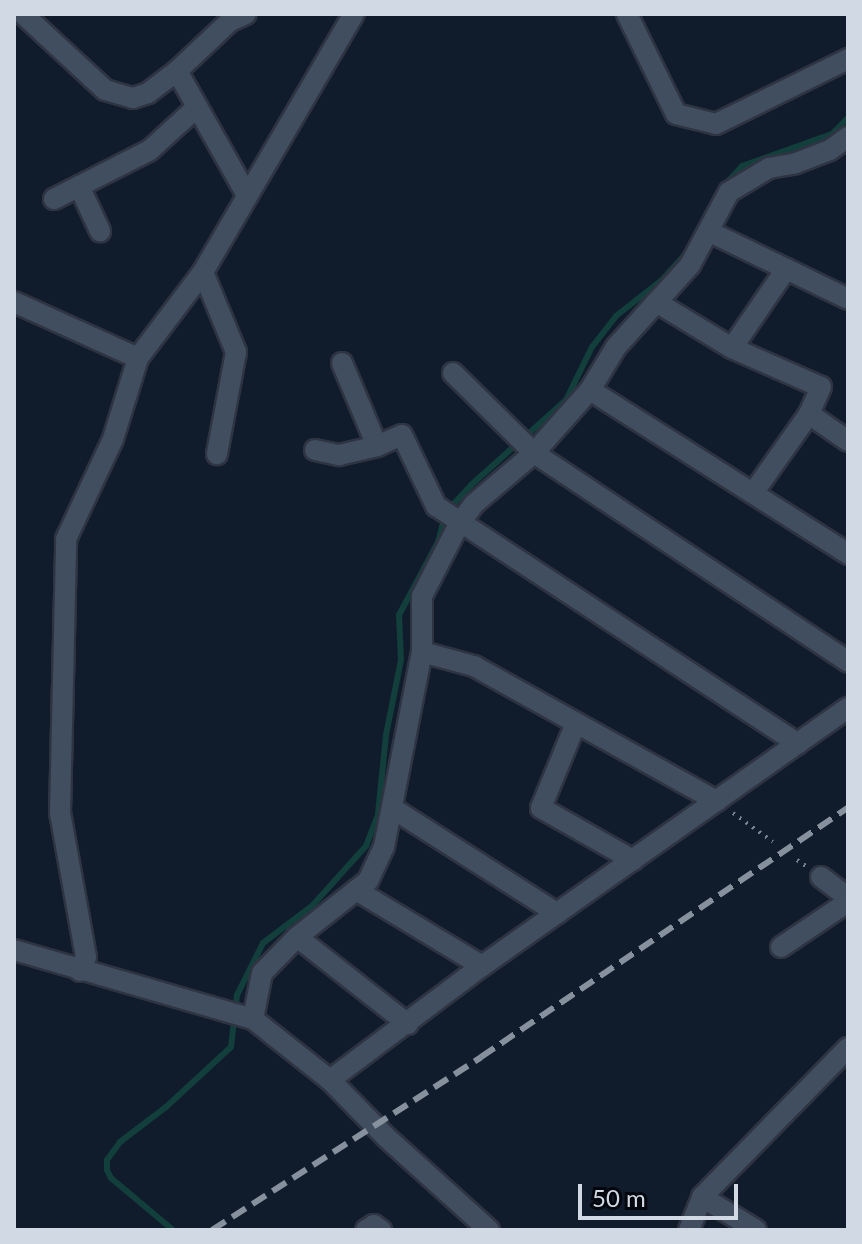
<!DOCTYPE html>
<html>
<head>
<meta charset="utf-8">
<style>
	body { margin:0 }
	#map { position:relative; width:862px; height:1244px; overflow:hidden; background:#101c2c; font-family:Lato,sans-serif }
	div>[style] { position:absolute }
	.stream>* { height:6px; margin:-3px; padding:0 3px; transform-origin:3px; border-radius:3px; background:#123f3c }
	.path>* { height:4px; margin-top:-2px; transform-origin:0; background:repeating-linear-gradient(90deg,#798390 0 2px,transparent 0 8px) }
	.roads { filter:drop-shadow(2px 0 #2f3442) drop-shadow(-2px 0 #2f3442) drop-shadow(0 2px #2f3442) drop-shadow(0 -2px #2f3442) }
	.minor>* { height:20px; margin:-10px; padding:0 10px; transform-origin:10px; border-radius:10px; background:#404e60 }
	.rail>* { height:6px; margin-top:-3px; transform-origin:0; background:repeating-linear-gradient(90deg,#87919e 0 16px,transparent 0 24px) }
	span { translate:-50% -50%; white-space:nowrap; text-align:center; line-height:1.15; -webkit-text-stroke:7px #03070d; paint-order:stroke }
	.frame { position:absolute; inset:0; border:16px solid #d1d9e4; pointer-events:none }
	.scale { position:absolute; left:578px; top:1184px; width:160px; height:36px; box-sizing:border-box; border:4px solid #d1d9e4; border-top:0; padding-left:10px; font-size:24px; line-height:28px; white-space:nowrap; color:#d1d9e4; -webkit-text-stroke:6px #03070d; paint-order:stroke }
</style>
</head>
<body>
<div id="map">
	<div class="stream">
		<div style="left:719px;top:191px;width:34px;rotate:-47deg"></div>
		<div style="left:742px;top:166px;width:96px;rotate:-19.6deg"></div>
		<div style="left:832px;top:134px;width:23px;rotate:-45deg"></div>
		<div style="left:173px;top:1230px;width:81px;rotate:-140deg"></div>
		<div style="left:111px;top:1178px;width:9px;rotate:-117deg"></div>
		<div style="left:107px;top:1170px;width:10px;rotate:-90deg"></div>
		<div style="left:107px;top:1160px;width:22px;rotate:-54deg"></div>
		<div style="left:120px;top:1142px;width:58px;rotate:-37.3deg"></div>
		<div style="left:166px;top:1107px;width:88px;rotate:-42.7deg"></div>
		<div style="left:231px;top:1047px;width:52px;rotate:-83.4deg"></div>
		<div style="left:237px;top:995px;width:58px;rotate:-63.4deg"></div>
		<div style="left:263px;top:943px;width:61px;rotate:-37.1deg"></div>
		<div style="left:312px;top:906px;width:81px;rotate:-48deg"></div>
		<div style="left:366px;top:846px;width:34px;rotate:-69deg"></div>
		<div style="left:378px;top:814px;width:79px;rotate:-84.2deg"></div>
		<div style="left:386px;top:735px;width:76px;rotate:-78.7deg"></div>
		<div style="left:401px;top:660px;width:45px;rotate:-92.5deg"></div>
		<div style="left:399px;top:615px;width:83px;rotate:-61.9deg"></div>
		<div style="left:438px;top:542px;width:31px;rotate:-75deg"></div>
		<div style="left:446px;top:512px;width:37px;rotate:-47deg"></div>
		<div style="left:471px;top:485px;width:127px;rotate:-41.8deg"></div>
		<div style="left:566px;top:400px;width:59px;rotate:-63.9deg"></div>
		<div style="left:592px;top:347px;width:39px;rotate:-52deg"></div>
		<div style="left:616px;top:316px;width:57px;rotate:-37.9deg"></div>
		<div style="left:661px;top:281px;width:40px;rotate:-48deg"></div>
	</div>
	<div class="path">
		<div style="left:733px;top:813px;width:49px;rotate:35.9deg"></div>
		<div style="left:797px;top:860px;width:11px;rotate:34deg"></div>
	</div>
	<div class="roads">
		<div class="minor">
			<div style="left:23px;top:14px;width:112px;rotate:42.8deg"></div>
			<div style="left:105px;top:90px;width:29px;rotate:16deg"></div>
			<div style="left:133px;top:98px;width:16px;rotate:-18deg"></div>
			<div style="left:148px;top:93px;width:36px;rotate:-37deg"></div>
			<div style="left:177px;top:71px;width:142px;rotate:60.6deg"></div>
			<div style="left:627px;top:14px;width:111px;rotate:63.9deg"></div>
			<div style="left:676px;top:114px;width:41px;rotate:14deg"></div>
			<div style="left:716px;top:124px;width:147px;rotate:-26.2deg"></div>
			<div style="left:177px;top:71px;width:73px;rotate:-43.3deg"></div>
			<div style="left:230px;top:21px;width:17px;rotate:-24deg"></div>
			<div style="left:79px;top:186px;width:50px;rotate:65deg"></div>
			<div style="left:54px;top:199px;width:108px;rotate:-27deg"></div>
			<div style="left:150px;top:150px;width:64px;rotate:-42.5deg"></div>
			<div style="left:710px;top:232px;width:153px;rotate:25.9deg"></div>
			<div style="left:203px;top:272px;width:87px;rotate:67.6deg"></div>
			<div style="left:236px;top:352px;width:104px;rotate:100.6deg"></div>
			<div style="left:14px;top:302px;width:136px;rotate:24.3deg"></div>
			<div style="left:656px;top:302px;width:89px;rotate:31.2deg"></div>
			<div style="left:732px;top:348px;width:97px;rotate:23.7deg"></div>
			<div style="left:821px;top:387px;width:30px;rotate:114deg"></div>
			<div style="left:809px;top:414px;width:97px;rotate:125.3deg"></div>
			<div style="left:732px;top:348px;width:96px;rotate:-55.6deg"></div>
			<div style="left:342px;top:363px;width:90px;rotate:67.1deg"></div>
			<div style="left:453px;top:373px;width:114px;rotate:44.6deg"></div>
			<div style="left:534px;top:453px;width:377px;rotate:33.6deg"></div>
			<div style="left:590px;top:390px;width:306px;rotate:32.4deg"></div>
			<div style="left:809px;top:414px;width:47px;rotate:34.7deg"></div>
			<div style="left:315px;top:450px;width:25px;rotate:12deg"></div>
			<div style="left:339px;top:455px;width:39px;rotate:-13deg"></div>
			<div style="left:377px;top:446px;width:27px;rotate:-24deg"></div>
			<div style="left:402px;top:435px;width:79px;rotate:64.4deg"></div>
			<div style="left:436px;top:506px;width:433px;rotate:33.3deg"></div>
			<div style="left:422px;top:652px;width:54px;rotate:15.1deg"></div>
			<div style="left:474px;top:666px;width:278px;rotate:29.1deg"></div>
			<div style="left:576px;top:723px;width:92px;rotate:112.4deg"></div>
			<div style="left:541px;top:808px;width:106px;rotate:29.5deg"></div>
			<div style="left:392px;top:808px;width:196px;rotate:32.5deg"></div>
			<div style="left:821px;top:877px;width:34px;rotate:37deg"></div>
			<div style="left:356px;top:890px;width:147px;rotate:31.1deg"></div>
			<div style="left:297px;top:937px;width:141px;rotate:38.1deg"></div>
			<div style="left:781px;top:947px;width:81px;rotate:-33.9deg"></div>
			<div style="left:14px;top:950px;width:249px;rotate:16.1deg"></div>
			<div style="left:253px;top:1019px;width:98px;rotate:38.4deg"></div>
			<div style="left:330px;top:1080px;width:80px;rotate:45.5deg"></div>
			<div style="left:386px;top:1137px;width:139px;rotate:42.1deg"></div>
			<div style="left:80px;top:971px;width:15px;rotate:-67deg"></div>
			<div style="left:86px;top:957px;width:146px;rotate:-100.2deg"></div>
			<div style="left:60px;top:813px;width:274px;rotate:-88.7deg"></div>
			<div style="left:66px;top:539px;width:110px;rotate:-64.8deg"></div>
			<div style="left:113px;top:439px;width:85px;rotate:-72.8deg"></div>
			<div style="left:138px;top:358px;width:108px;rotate:-52.9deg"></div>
			<div style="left:203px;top:272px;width:299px;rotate:-59.7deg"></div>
			<div style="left:253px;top:1019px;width:47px;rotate:-78.9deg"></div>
			<div style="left:262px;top:973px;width:50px;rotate:-45.8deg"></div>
			<div style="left:297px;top:937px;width:90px;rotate:-38.3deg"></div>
			<div style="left:368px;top:881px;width:38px;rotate:-65deg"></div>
			<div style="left:384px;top:847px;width:199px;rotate:-79deg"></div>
			<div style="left:422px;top:652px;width:56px;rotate:-90deg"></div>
			<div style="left:422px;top:596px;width:81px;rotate:-62.8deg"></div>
			<div style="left:459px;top:524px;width:25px;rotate:-53deg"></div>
			<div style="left:474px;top:504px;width:79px;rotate:-40.4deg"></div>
			<div style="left:534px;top:453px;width:84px;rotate:-48.4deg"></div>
			<div style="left:590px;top:390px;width:50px;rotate:-58.8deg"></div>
			<div style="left:616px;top:347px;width:110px;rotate:-47.9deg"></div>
			<div style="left:690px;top:265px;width:83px;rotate:-61.9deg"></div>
			<div style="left:729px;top:192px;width:47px;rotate:-31deg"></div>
			<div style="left:769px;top:168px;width:27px;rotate:-10deg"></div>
			<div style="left:796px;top:163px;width:36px;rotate:-21deg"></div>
			<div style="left:830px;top:150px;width:22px;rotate:-36deg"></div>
			<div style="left:330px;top:1080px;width:190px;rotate:-36.9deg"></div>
			<div style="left:482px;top:966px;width:448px;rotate:-35.2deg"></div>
			<div style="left:702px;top:1197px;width:63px;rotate:31.4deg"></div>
			<div style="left:366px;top:1230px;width:9px;rotate:-32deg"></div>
			<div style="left:374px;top:1225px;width:9px;rotate:36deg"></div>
			<div style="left:689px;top:1230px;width:35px;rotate:-68deg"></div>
			<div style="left:702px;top:1197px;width:209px;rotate:-45.6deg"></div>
		</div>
	</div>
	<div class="rail">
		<div style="left:212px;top:1230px;width:320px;rotate:-32.7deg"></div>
		<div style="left:481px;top:1057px;width:443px;rotate:-34.2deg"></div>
	</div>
	<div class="frame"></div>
	<div class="scale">50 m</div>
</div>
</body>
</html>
